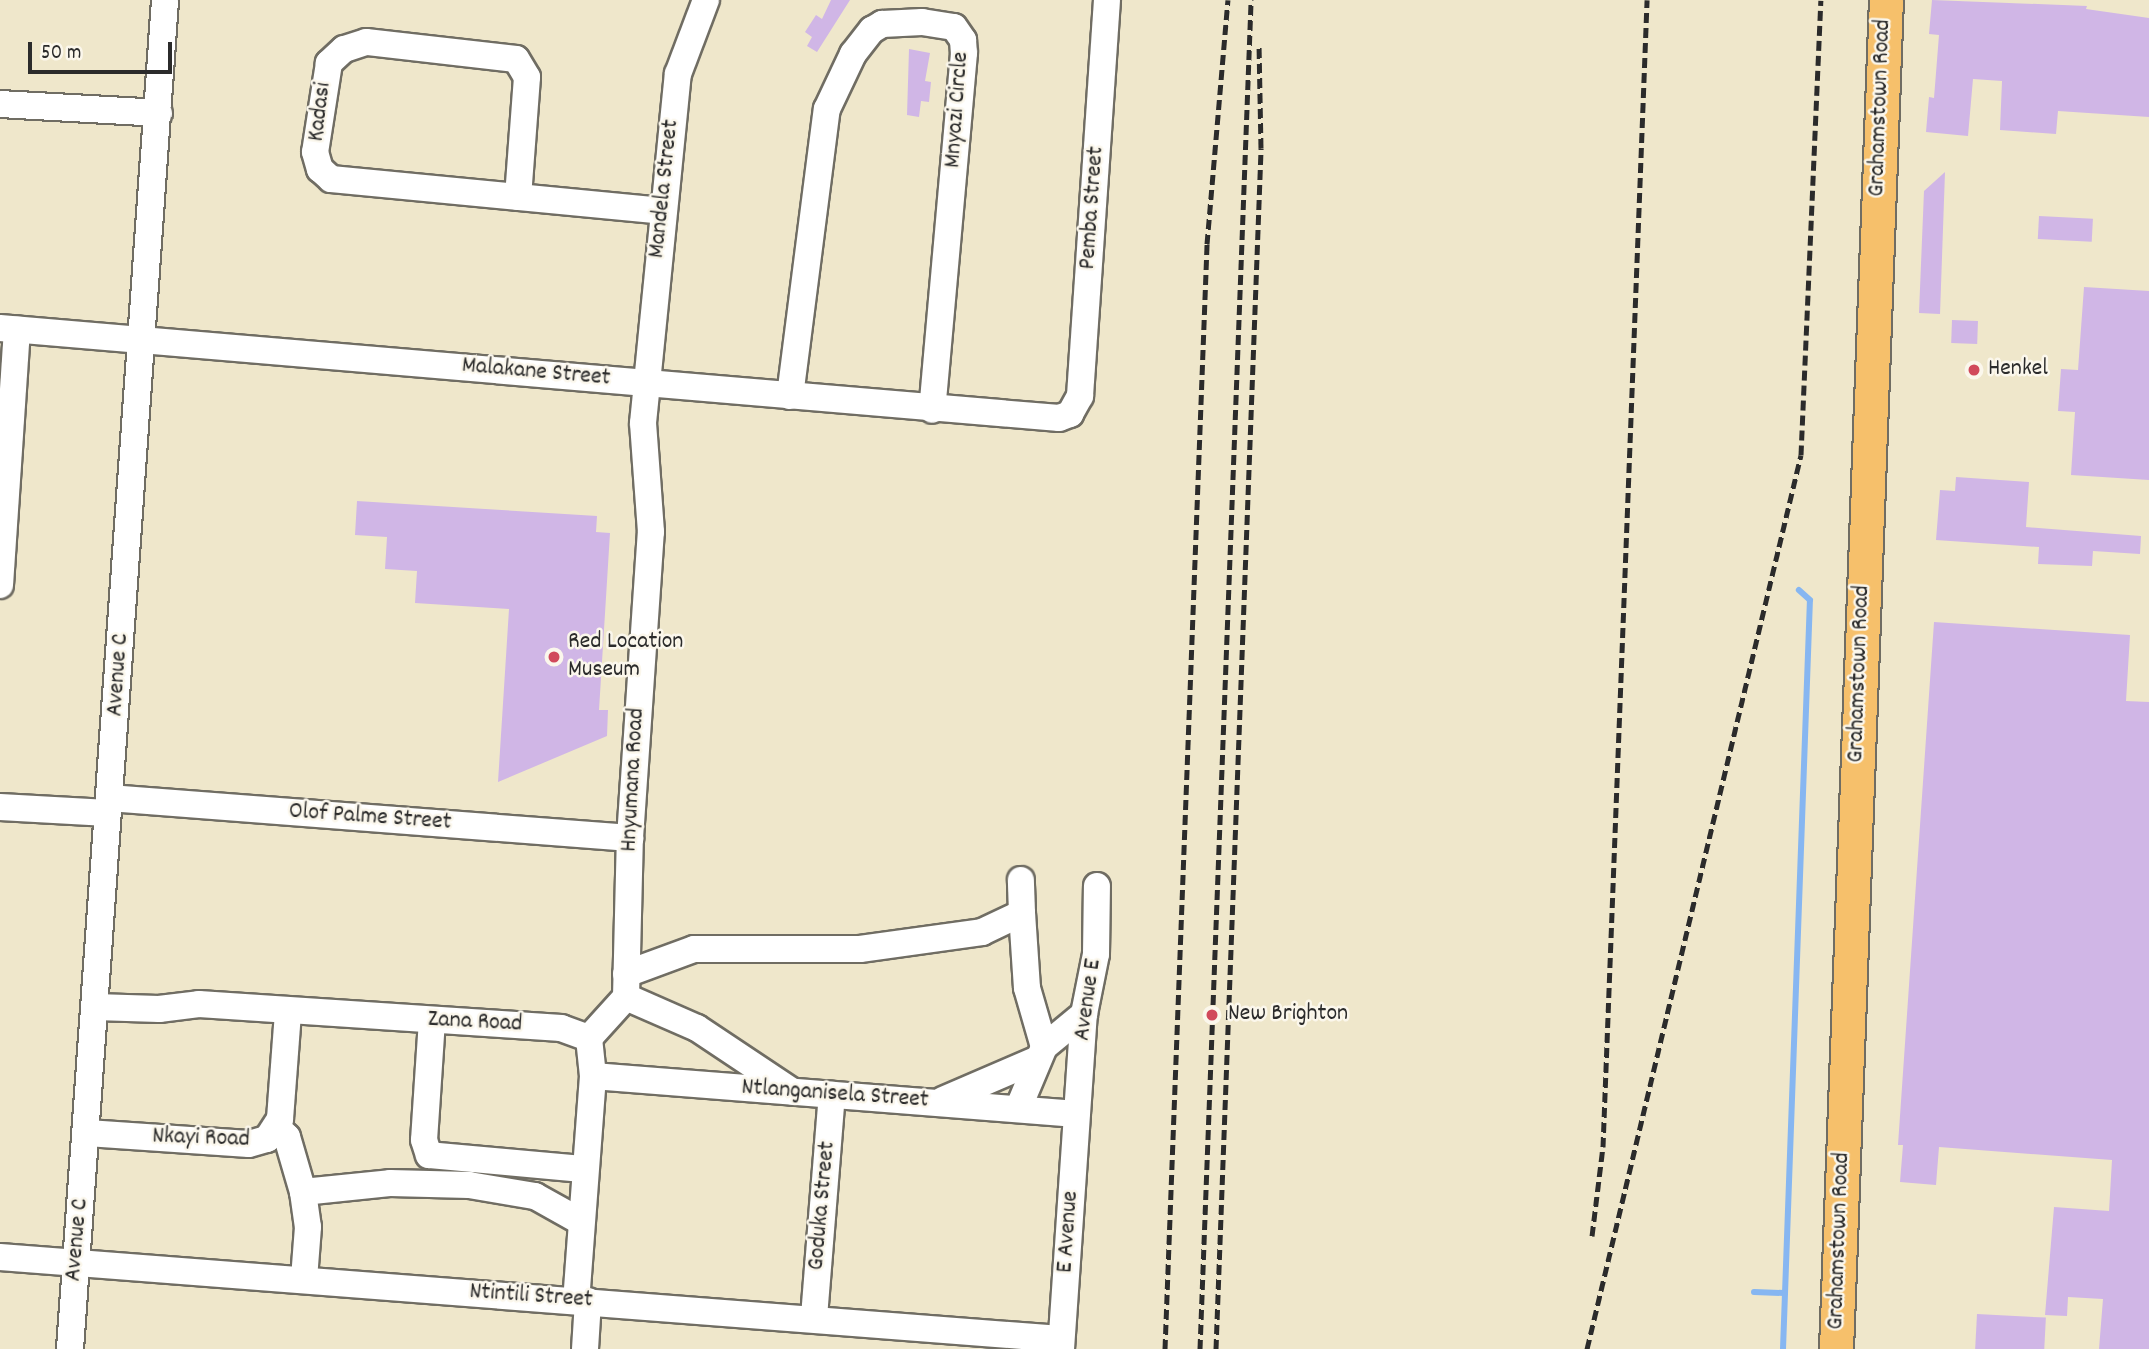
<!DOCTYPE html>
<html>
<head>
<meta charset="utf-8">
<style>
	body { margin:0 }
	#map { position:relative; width:2149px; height:1349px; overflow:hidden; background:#efe7cb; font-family:Dekko,sans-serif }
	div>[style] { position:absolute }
	.stream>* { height:6px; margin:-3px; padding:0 3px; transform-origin:3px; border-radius:3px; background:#86b6f1 }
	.building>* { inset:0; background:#d0b6e6; transform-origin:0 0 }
	.roads { filter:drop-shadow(2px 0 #706d63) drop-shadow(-2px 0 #706d63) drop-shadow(0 2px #706d63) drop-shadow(0 -2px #706d63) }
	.minor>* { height:26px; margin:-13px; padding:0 13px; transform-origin:13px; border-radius:13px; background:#fff }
	.major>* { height:33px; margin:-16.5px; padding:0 16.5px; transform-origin:16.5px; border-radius:16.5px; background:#f6c06b }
	.rail>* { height:5px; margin-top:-2.5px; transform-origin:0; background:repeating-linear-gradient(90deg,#2b2b2b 0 10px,transparent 0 15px) }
	.dots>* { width:19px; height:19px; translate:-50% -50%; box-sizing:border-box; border:4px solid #fbf7ec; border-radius:50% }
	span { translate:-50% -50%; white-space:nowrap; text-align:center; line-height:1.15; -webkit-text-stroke:5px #fbf7ec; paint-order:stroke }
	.street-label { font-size:24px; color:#2b2b2b }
	.poi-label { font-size:24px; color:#2b2b2b }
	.left { translate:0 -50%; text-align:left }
	.scale { position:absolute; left:28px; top:42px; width:144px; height:32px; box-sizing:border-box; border:4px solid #2b2b2b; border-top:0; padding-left:9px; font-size:21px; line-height:24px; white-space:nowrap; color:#2b2b2b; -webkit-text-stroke:5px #fbf7ec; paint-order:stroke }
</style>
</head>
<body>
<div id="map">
	<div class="stream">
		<div style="left:1754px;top:1292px;width:31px;rotate:2deg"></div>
		<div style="left:1783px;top:1349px;width:749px;rotate:-87.94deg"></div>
		<div style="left:1810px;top:600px;width:15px;rotate:-138deg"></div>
	</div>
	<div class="building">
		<div style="clip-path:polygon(831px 0,850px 0,817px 52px,807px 46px,812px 37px,805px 32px,816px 15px,822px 19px)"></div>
		<div style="clip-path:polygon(1932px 0,2087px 6px,2086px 9px,2149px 18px,2149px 117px,2058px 111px,2056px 134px,2000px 130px,2002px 81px,1973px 79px,1968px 136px,1926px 132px,1929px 97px,1934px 98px,1939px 35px,1929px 34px)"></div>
		<div style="clip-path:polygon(909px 49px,930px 53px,925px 81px,931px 82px,929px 102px,921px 101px,919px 117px,907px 115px)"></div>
		<div style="clip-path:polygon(1945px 172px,1940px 314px,1919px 313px,1924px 191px)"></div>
		<div style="left:2039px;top:216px;width:54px;height:23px;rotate:3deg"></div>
		<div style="clip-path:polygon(2084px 287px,2149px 291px,2149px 480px,2071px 475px,2075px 412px,2058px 411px,2061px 369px,2078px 370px)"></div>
		<div style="left:1952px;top:320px;width:26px;height:23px;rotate:2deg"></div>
		<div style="clip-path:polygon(1956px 477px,2029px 482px,2026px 527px,2141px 536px,2140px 554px,2093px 551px,2092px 566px,2038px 564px,2039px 547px,1936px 540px,1940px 490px,1955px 491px)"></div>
		<div style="clip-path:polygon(357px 501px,597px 516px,596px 532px,610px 533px,599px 710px,608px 710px,607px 736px,498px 782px,509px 609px,415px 603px,417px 571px,385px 569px,387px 537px,355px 535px)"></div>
		<div style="clip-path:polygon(1934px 622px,2130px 635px,2126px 701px,2149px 702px,2149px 1349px,2099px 1349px,2103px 1299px,2068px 1297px,2067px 1316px,2045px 1315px,2054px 1207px,2109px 1211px,2112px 1160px,1939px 1147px,1936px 1185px,1900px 1182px,1903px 1145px,1898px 1145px)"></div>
		<div style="left:1977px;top:1314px;width:69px;height:35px;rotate:3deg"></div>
	</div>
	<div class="roads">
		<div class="minor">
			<div style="left:0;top:104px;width:159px;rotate:3.2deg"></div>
			<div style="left:518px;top:197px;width:120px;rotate:-85.7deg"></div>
			<div style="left:527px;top:77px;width:21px;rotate:-121deg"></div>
			<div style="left:516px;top:59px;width:151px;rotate:-173.5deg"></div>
			<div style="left:366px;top:42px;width:23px;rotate:162deg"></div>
			<div style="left:344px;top:49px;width:21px;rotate:137deg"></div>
			<div style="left:329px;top:63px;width:90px;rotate:98.9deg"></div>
			<div style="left:315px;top:152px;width:18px;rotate:74deg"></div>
			<div style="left:320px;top:169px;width:15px;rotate:42deg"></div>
			<div style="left:331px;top:179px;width:333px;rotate:5.5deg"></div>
			<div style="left:0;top:328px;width:1063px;rotate:4.86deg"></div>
			<div style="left:1059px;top:418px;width:12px;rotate:-20deg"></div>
			<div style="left:1070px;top:414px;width:21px;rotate:-61deg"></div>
			<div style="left:1080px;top:396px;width:397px;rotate:-86.1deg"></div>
			<div style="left:790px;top:396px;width:289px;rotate:-82.7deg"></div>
			<div style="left:827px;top:109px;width:61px;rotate:-64.7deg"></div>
			<div style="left:853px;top:54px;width:31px;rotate:-52deg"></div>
			<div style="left:872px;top:30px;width:12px;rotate:-31deg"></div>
			<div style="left:882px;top:24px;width:40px;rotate:-2.9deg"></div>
			<div style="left:922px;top:22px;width:32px;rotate:9deg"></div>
			<div style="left:954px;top:27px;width:16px;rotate:55deg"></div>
			<div style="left:963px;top:40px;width:13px;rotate:86deg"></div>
			<div style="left:964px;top:53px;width:358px;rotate:95.1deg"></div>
			<div style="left:0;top:585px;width:256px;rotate:-86.2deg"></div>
			<div style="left:109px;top:798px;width:523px;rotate:4.39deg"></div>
			<div style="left:0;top:807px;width:108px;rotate:3.2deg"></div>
			<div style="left:1022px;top:913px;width:75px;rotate:86.2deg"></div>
			<div style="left:1027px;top:988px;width:61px;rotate:73.9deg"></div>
			<div style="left:626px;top:974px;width:72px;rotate:-20.2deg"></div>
			<div style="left:694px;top:949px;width:166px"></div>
			<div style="left:860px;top:949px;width:123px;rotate:-7.9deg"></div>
			<div style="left:982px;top:932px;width:44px;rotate:-25.4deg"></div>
			<div style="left:1022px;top:913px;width:33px;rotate:-92deg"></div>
			<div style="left:626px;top:997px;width:77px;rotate:23.6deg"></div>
			<div style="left:697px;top:1028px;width:115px;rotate:33.7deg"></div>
			<div style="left:95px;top:1007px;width:64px;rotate:1.8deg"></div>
			<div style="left:159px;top:1009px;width:40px;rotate:-7.1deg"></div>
			<div style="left:199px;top:1004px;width:363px;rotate:3.8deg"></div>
			<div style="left:561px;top:1028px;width:30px;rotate:20deg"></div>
			<div style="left:589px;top:1038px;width:38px;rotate:84deg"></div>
			<div style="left:593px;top:1076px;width:226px;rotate:94.3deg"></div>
			<div style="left:432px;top:1020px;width:120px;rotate:93.8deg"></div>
			<div style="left:424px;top:1140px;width:16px;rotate:72deg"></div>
			<div style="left:429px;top:1155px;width:155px;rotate:5.2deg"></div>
			<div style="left:589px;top:1038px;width:55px;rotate:-47.9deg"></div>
			<div style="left:626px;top:997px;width:159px;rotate:-88.6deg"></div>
			<div style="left:630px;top:838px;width:307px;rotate:-86.1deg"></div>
			<div style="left:651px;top:532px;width:109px;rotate:-94.2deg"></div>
			<div style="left:643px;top:423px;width:351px;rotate:-84.3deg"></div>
			<div style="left:678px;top:74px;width:79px;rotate:-69.3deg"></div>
			<div style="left:593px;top:1076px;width:485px;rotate:4.5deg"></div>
			<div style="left:943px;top:1100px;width:103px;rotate:-23.3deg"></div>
			<div style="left:1018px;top:1109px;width:67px;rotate:-67.2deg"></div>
			<div style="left:1044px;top:1047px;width:52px;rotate:-39.5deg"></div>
			<div style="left:277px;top:1127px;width:14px;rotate:45deg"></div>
			<div style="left:287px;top:1137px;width:57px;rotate:73.8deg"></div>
			<div style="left:303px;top:1192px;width:35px;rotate:82deg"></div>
			<div style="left:308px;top:1227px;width:52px;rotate:94.4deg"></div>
			<div style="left:87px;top:1133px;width:162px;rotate:3.9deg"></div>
			<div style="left:249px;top:1144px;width:19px;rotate:-16deg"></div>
			<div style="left:267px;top:1139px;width:24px;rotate:-57deg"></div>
			<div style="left:280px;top:1119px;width:107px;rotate:-85.7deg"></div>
			<div style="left:303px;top:1192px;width:87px;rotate:-5.9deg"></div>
			<div style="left:390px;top:1183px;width:79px;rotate:1.5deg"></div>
			<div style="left:469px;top:1185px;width:67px;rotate:9.5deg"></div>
			<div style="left:535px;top:1196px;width:51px;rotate:29.1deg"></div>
			<div style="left:0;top:1257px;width:1064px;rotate:4.42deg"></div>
			<div style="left:814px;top:1317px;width:223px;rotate:-85.4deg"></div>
			<div style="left:70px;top:1349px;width:1352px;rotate:-85.97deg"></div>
			<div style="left:585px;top:1349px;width:48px;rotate:-86.4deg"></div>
			<div style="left:1061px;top:1349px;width:336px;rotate:-86.1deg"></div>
			<div style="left:1084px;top:1014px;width:61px;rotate:-78.7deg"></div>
			<div style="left:1096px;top:954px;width:68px;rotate:-89.2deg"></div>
		</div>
		<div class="major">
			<div style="left:1836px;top:1349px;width:1350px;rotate:-87.88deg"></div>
		</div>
	</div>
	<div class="rail">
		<div style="left:1592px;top:1236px;width:90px;rotate:-83deg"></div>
		<div style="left:1603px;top:1147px;width:1148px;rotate:-87.8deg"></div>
		<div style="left:1165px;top:1349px;width:1106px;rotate:-87.82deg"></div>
		<div style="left:1207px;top:244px;width:245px;rotate:-85.1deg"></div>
		<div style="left:1200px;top:1349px;width:1350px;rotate:-87.83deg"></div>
		<div style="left:1216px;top:1349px;width:1202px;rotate:-87.85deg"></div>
		<div style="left:1261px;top:148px;width:103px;rotate:-91.1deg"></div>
		<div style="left:1587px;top:1349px;width:919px;rotate:-76.54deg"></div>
		<div style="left:1801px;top:455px;width:455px;rotate:-87.5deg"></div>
	</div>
	<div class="dots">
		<div style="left:1974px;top:370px;background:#d1495b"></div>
		<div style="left:554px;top:657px;background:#d1495b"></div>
		<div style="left:1212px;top:1015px;background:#d1495b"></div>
	</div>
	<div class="street-label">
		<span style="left:1881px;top:108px;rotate:-88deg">Grahamstown Road</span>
		<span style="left:958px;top:110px;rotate:-86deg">Mnyazi Circle</span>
		<span style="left:321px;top:112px;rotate:-83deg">Kadasi</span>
		<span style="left:665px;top:189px;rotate:-84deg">Mandela Street</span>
		<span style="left:1093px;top:208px;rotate:-86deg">Pemba Street</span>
		<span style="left:536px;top:373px;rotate:5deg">Malakane Street</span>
		<span style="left:1860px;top:674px;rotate:-88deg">Grahamstown Road</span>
		<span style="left:119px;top:675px;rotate:-86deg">Avenue C</span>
		<span style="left:634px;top:780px;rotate:-87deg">Hnyumana Road</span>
		<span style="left:370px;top:818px;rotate:4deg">Olof Palme Street</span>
		<span style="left:1089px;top:1000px;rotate:-82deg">Avenue E</span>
		<span style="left:475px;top:1023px;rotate:3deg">Zana Road</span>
		<span style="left:835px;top:1095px;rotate:4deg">Ntlanganisela Street</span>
		<span style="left:201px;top:1139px;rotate:2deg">Nkayi Road</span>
		<span style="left:823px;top:1206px;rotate:-85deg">Goduka Street</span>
		<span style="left:1069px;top:1232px;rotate:-86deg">E Avenue</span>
		<span style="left:78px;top:1240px;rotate:-85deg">Avenue C</span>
		<span style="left:1840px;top:1241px;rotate:-88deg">Grahamstown Road</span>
		<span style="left:531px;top:1297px;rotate:4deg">Ntintili Street</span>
	</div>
	<div class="poi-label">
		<span class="left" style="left:1988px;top:370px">Henkel</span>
		<span class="left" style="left:568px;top:657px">Red Location<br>Museum</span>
		<span class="left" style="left:1228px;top:1015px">New Brighton</span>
	</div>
	<div class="scale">50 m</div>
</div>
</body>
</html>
